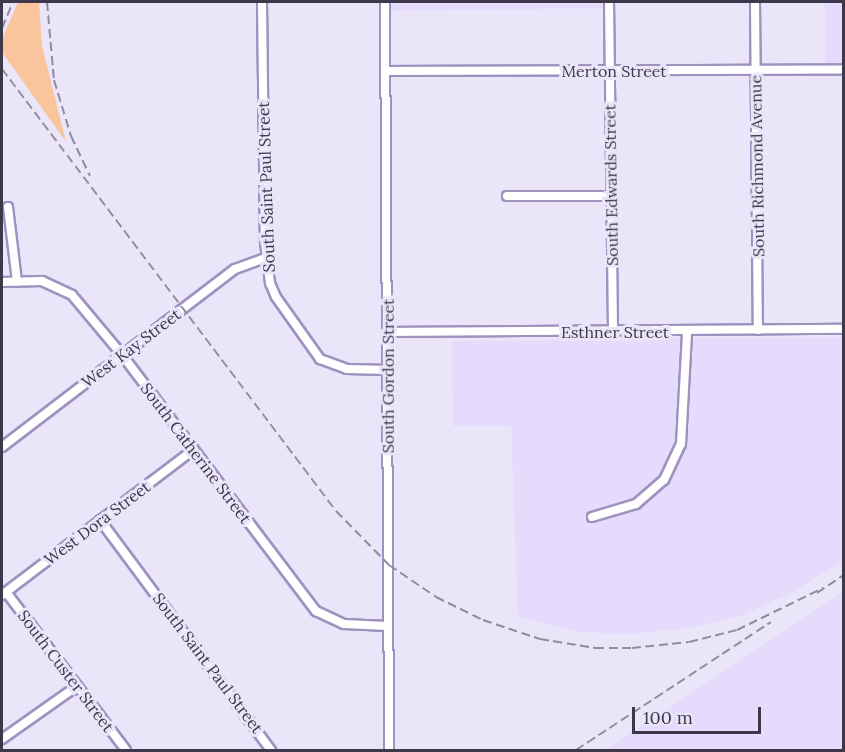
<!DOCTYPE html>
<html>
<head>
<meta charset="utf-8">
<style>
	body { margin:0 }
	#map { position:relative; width:845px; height:752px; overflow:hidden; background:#eae5f9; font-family:Lora,serif }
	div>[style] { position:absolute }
	.built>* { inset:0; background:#e5dcfd; transform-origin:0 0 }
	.green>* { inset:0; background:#fac49c }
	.roads { filter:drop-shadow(2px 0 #9f92bf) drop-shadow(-2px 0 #9f92bf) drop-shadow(0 2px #9f92bf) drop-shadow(0 -2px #9f92bf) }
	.street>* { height:8px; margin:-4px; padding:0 4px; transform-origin:4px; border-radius:4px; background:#fff }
	.rail>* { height:2px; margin-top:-1px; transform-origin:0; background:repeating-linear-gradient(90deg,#918b9e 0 9px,transparent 0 13.5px) }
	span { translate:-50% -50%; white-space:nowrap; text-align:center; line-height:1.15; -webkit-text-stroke:6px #eae5f9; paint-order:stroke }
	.street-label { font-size:16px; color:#3e384b }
	.frame { position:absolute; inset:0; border:3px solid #3e384b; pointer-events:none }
	.scale { position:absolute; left:632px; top:707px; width:129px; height:27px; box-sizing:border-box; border:3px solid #3e384b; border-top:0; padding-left:8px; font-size:18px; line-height:21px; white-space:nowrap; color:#3e384b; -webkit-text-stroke:4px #eae5f9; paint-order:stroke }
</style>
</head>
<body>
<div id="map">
	<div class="built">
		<div style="clip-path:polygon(391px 2px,603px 2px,603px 8px,391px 11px)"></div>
		<div style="left:825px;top:2px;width:18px;height:61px"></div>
		<div style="clip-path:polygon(843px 337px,843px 561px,791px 593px,741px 616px,688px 628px,631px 634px,578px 632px,518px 617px,511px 426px,453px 426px,452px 341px)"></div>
		<div style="clip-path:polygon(843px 592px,843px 750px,606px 750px)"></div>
	</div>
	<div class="green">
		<div style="clip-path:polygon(18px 2px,39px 2px,42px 46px,66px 142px,2px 52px,2px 39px)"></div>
	</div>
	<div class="roads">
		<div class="street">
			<div style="left:262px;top:2px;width:240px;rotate:89.3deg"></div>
			<div style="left:265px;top:242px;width:41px;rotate:83deg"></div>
			<div style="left:270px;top:283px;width:15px;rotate:67deg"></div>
			<div style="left:276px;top:297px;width:76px;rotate:54.6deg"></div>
			<div style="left:320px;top:359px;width:29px;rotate:20deg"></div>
			<div style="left:347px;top:369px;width:41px;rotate:1.4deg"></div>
			<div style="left:385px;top:2px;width:748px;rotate:89.69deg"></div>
			<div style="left:609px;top:2px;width:330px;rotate:89.3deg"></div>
			<div style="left:755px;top:2px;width:328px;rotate:89.5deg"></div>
			<div style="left:385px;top:71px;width:459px;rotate:-0.2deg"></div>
			<div style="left:507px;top:196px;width:104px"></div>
			<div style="left:8px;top:207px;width:75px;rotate:83.1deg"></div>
			<div style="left:2px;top:282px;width:40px;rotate:-1.4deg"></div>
			<div style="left:42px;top:281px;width:33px;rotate:25deg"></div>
			<div style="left:72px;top:295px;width:80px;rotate:50.1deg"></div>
			<div style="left:123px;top:356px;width:320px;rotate:52.9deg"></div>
			<div style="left:316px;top:611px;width:31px;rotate:25deg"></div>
			<div style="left:344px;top:624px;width:44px;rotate:2.6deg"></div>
			<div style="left:387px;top:332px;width:457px;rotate:-0.4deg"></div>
			<div style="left:2px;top:447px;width:293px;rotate:-37.4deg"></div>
			<div style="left:235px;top:269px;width:33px;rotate:-20deg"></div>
			<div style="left:592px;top:517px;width:46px;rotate:-16.5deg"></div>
			<div style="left:636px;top:504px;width:37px;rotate:-41deg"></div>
			<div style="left:664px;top:480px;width:40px;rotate:-65deg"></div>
			<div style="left:681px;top:444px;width:112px;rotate:-86.9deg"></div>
			<div style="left:100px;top:520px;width:287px;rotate:53.4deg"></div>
			<div style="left:6px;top:592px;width:198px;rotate:52.8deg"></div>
			<div style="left:2px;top:595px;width:240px;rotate:-37.2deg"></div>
			<div style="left:2px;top:739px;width:92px;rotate:-35.2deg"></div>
		</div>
	</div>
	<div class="rail">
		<div style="left:47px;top:2px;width:78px;rotate:84.9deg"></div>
		<div style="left:54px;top:80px;width:59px;rotate:73.1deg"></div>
		<div style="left:71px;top:136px;width:44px;rotate:64.6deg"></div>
		<div style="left:2px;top:28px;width:28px;rotate:-67deg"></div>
		<div style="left:2px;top:69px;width:554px;rotate:52.92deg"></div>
		<div style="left:336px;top:511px;width:76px;rotate:45.5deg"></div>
		<div style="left:389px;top:565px;width:57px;rotate:34.2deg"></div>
		<div style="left:436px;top:597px;width:52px;rotate:26.1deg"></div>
		<div style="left:483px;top:620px;width:60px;rotate:18.4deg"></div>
		<div style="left:540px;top:639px;width:56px;rotate:9.3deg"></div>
		<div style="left:595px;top:648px;width:37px"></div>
		<div style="left:632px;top:648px;width:57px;rotate:-6deg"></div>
		<div style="left:689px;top:642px;width:49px;rotate:-14deg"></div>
		<div style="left:737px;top:630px;width:96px;rotate:-26deg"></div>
		<div style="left:817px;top:593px;width:32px;rotate:-34deg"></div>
		<div style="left:576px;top:750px;width:233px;rotate:-33.3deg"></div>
	</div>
	<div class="street-label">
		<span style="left:614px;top:71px">Merton Street</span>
		<span style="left:757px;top:166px;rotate:-91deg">South Richmond Avenue</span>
		<span style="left:611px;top:185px;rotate:-91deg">South Edwards Street</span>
		<span style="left:266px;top:187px;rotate:-92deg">South Saint Paul Street</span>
		<span style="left:615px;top:332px">Esthner Street</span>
		<span style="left:131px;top:348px;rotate:-37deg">West Kay Street</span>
		<span style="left:388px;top:376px;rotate:-90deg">South Gordon Street</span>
		<span style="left:196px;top:453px;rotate:53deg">South Catherine Street</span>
		<span style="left:97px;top:523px;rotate:-37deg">West Dora Street</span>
		<span style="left:208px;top:663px;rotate:53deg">South Saint Paul Street</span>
		<span style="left:66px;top:671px;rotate:53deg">South Custer Street</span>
	</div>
	<div class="frame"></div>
	<div class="scale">100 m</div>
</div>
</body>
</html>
